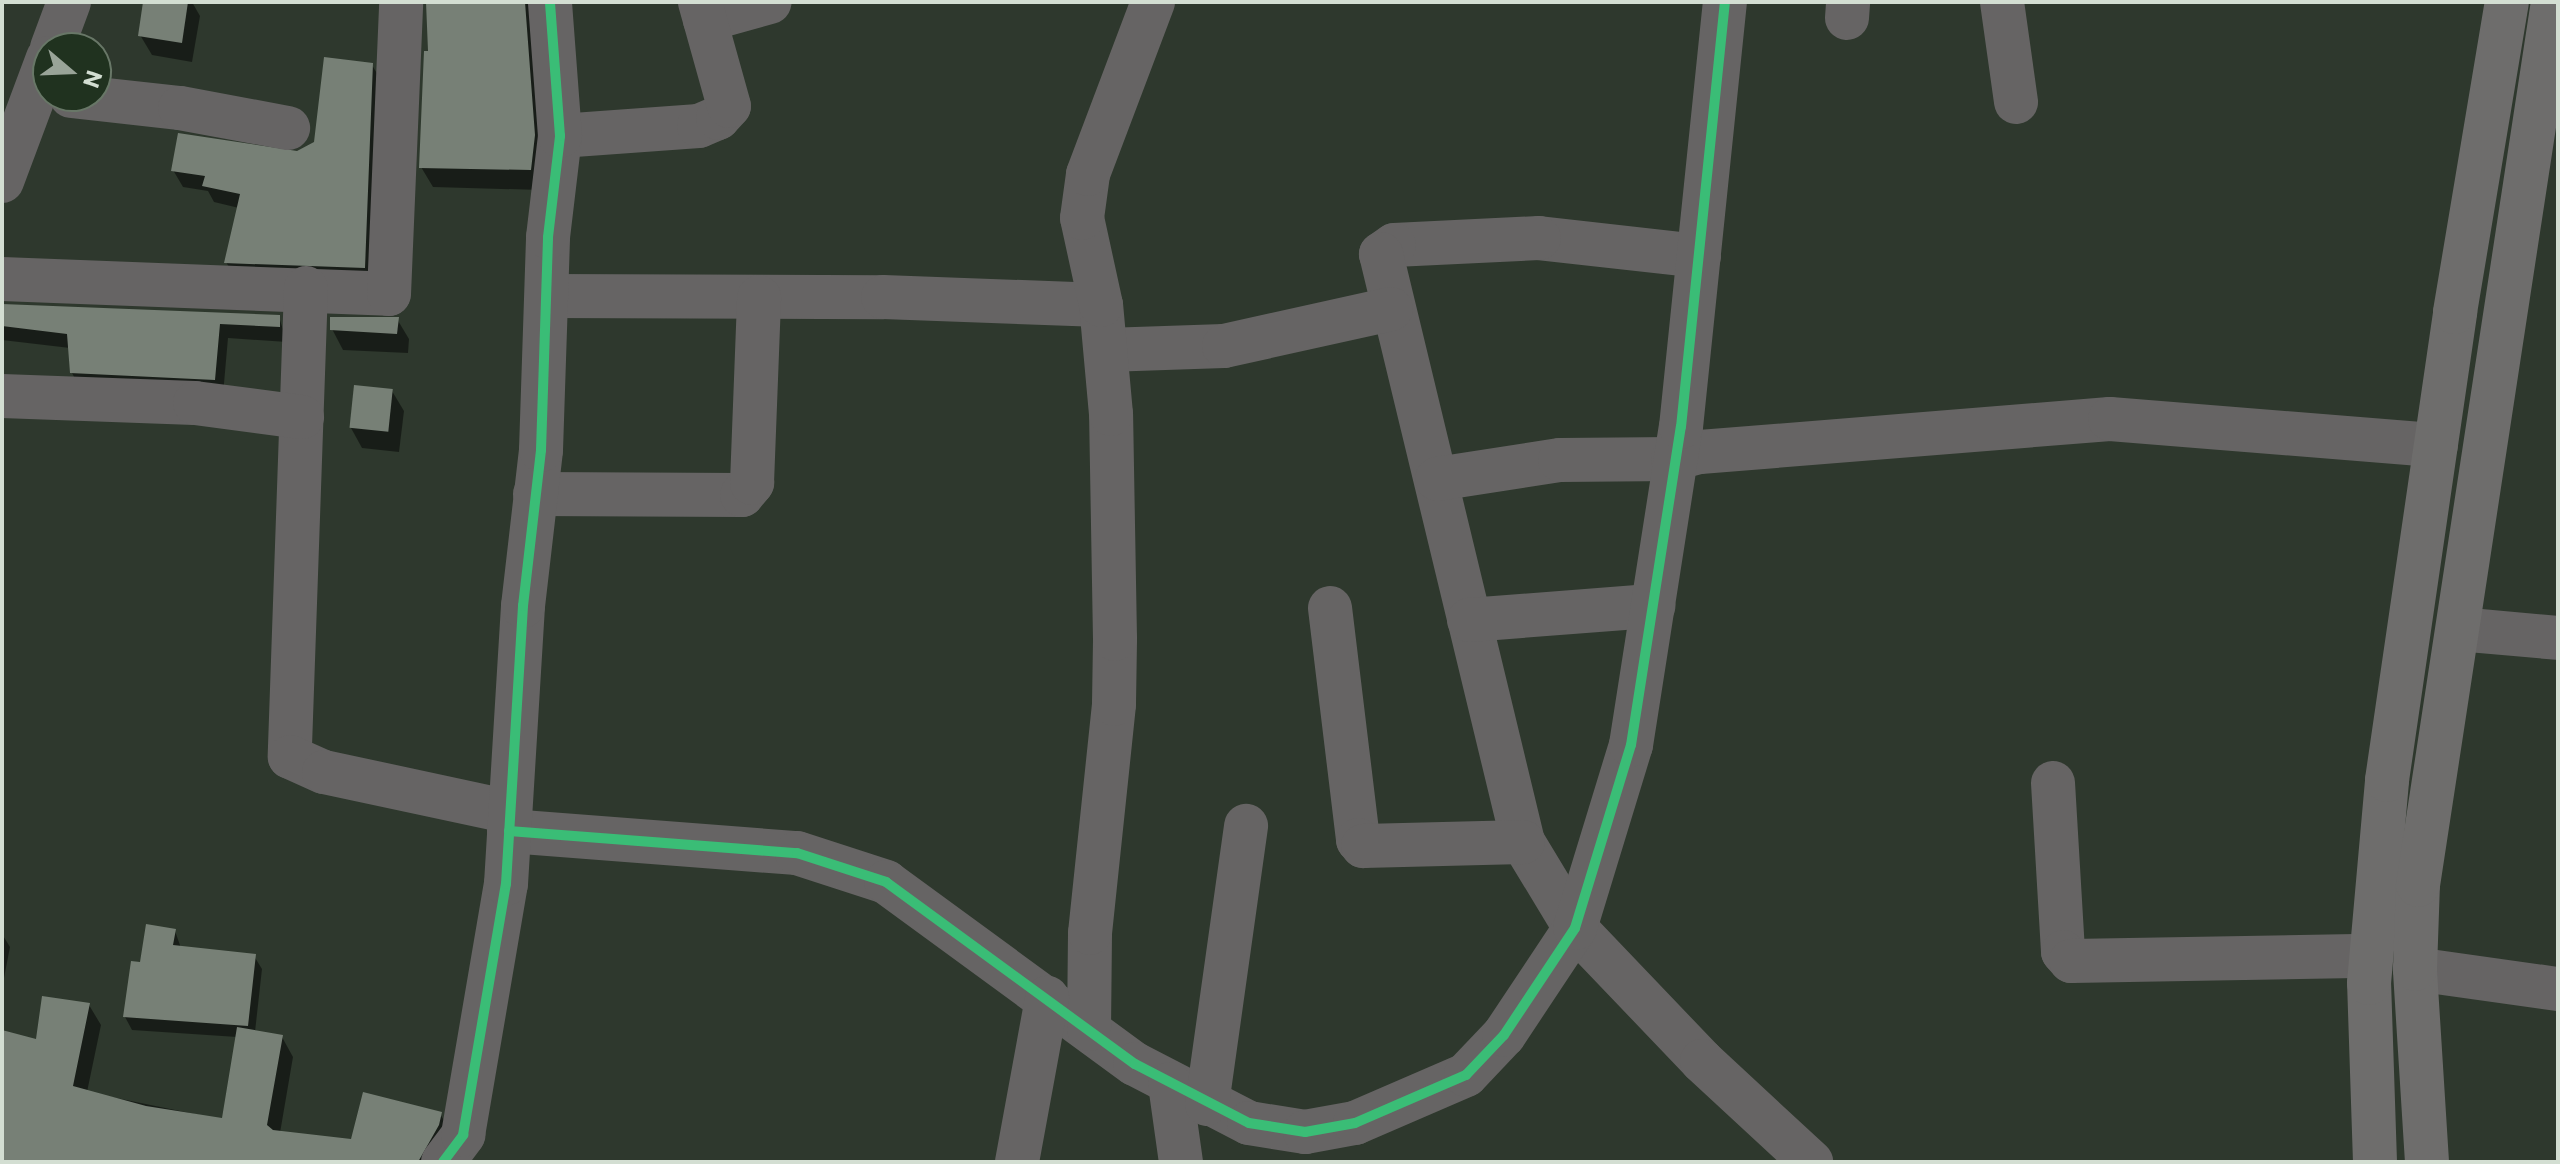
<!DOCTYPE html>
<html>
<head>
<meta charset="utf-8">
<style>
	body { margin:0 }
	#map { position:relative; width:2560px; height:1164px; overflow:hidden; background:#2e382d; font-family:Commissioner,sans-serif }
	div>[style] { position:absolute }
	.shadow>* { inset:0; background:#0007 }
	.building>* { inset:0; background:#778076; transform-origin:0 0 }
	.minor>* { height:44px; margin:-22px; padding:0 22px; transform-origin:22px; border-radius:22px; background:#666464 }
	.primary>* { height:44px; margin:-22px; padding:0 22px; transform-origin:22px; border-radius:22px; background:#6e6d6c }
	.cycleway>* { height:10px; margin:-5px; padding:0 5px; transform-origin:5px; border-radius:5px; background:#3abd76 }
	span { translate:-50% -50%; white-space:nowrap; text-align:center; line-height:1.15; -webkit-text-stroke:8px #20321f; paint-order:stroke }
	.frame { position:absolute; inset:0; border:4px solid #d3ded2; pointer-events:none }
	.north { position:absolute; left:32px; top:32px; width:80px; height:80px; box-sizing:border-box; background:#20321f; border:2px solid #687767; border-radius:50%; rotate:109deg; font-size:22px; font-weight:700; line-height:32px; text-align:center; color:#d3ded2 }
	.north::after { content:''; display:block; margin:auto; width:28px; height:36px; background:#99a498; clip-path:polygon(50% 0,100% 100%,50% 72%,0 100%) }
</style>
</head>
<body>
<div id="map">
	<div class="shadow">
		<div style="clip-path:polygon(145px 2px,192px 2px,200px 16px,192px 62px,152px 55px,140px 35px)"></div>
		<div style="clip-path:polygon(427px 2px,544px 2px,541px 190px,433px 187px,421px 167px,430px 53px)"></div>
		<div style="clip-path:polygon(372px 65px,382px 82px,374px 284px,236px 279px,226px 262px,239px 208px,214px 202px,208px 191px,183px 187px,173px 170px,297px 153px,316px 143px)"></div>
		<div style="clip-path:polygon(2px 306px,279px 317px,287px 342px,228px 338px,223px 395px,80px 388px,72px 373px,70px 348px,2px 340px)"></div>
		<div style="clip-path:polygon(397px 319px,409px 339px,408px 353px,343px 350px,332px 329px)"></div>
		<div style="clip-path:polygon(392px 391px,404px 411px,399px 452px,362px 448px,351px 428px)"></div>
		<div style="clip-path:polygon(175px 931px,181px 948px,254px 956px,262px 969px,255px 1032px,282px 1037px,293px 1057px,280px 1133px,352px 1141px,440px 1114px,452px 1133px,439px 1162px,2px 1162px,2px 1034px,38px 1041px,89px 1005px,101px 1025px,87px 1092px,224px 1120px,237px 1037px,132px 1030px,125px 1017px,142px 964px)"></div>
		<div style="clip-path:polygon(2px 934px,10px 947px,3px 983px,2px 983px)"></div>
	</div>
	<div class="building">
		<div style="clip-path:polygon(143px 2px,188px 2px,182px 43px,138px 36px)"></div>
		<div style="clip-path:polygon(426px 2px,525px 2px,535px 135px,531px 170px,419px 168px,424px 51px,428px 51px)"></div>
		<div style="clip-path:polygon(324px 57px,373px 63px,365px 268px,224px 263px,240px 194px,202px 186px,205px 176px,171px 171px,178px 133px,297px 151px,314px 142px)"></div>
		<div style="clip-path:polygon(2px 304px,280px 315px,280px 327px,220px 324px,215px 380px,70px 373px,67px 334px,2px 326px)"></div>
		<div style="clip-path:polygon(330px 317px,399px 317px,397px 334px,330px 330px)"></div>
		<div style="left:354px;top:385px;width:39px;height:43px;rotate:6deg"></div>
		<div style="clip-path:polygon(146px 924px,176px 929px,173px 945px,256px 954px,248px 1026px,123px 1017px,131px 961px,140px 962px)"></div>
		<div style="clip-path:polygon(42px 996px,90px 1003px,73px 1086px,146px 1106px,222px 1118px,237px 1027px,283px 1035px,267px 1125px,273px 1130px,351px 1139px,363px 1092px,442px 1112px,439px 1125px,418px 1162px,2px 1162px,2px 1030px,36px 1039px)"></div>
	</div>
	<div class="minor">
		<div style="left:2002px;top:2px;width:101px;rotate:82deg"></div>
		<div style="left:1847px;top:18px;width:16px;rotate:-86deg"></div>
		<div style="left:705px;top:20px;width:67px;rotate:-15.5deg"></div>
		<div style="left:52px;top:48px;width:49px;rotate:-69.7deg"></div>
		<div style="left:71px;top:96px;width:110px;rotate:6.3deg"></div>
		<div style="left:180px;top:108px;width:110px;rotate:10.5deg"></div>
		<div style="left:560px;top:136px;width:139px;rotate:-4.1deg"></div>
		<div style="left:699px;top:126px;width:21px;rotate:-23deg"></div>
		<div style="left:718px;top:118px;width:16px;rotate:-47deg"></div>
		<div style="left:729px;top:106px;width:108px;rotate:-105.6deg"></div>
		<div style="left:2px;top:181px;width:131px;rotate:-69.5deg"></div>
		<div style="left:1699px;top:256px;width:161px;rotate:-173.6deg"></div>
		<div style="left:1539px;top:238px;width:145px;rotate:177.2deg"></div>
		<div style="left:1394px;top:245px;width:16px;rotate:145deg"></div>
		<div style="left:1381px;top:254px;width:605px;rotate:76.42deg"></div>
		<div style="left:1523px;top:842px;width:100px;rotate:58.8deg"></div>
		<div style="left:1575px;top:928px;width:184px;rotate:46.3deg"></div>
		<div style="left:1702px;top:1061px;width:149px;rotate:42.8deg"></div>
		<div style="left:2px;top:279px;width:387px;rotate:2.2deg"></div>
		<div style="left:389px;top:294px;width:292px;rotate:-87.6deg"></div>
		<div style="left:306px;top:288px;width:469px;rotate:92deg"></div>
		<div style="left:290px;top:757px;width:37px;rotate:24deg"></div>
		<div style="left:324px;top:772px;width:190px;rotate:12.1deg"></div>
		<div style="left:547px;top:296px;width:336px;rotate:0.2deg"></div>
		<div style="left:883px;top:297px;width:218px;rotate:2.1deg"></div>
		<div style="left:1106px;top:350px;width:118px;rotate:-1.9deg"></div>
		<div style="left:1224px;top:346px;width:171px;rotate:-12.5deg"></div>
		<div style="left:2px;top:396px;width:193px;rotate:2.1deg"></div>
		<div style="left:195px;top:403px;width:108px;rotate:7.5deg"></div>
		<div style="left:1437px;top:479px;width:124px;rotate:-8.8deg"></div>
		<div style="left:1560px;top:460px;width:113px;rotate:-0.5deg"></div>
		<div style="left:1673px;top:459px;width:28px;rotate:-15deg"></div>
		<div style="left:1700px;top:452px;width:411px;rotate:-4.6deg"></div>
		<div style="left:2110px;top:419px;width:327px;rotate:4.6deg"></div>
		<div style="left:535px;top:494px;width:207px;rotate:0.3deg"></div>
		<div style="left:742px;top:495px;width:16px;rotate:-50deg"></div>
		<div style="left:752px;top:483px;width:186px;rotate:-87.8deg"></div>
		<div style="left:1330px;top:608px;width:234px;rotate:83.1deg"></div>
		<div style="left:1358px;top:840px;width:8px;rotate:50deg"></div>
		<div style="left:1363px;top:846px;width:160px;rotate:-1.4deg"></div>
		<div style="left:1469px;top:620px;width:185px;rotate:-4.4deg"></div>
		<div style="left:2458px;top:629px;width:100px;rotate:5.1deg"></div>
		<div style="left:2053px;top:783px;width:169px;rotate:86.6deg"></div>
		<div style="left:2063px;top:952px;width:12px;rotate:48deg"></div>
		<div style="left:2071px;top:961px;width:299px;rotate:-1deg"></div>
		<div style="left:509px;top:831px;width:289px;rotate:4.4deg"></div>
		<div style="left:797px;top:853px;width:94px;rotate:18deg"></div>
		<div style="left:886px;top:882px;width:308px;rotate:36.2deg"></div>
		<div style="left:1135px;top:1064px;width:128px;rotate:27.4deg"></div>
		<div style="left:1249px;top:1123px;width:57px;rotate:9.1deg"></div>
		<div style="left:1305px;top:1132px;width:51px;rotate:-10.2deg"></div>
		<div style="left:1355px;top:1123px;width:121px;rotate:-23.4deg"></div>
		<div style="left:1466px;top:1075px;width:55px;rotate:-46.5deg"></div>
		<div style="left:1504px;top:1035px;width:128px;rotate:-56.4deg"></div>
		<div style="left:1575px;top:928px;width:191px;rotate:-73deg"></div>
		<div style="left:1631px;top:745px;width:322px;rotate:-81.1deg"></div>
		<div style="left:1681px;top:427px;width:427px;rotate:-84.1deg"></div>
		<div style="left:2415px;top:969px;width:144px;rotate:8deg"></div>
		<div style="left:1089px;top:1029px;width:96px;rotate:-89.4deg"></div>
		<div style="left:1090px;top:933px;width:230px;rotate:-84deg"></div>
		<div style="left:1114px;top:704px;width:65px;rotate:-89.1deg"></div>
		<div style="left:1115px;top:639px;width:225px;rotate:-91deg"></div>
		<div style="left:1111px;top:414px;width:109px;rotate:-95.2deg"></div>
		<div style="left:1101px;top:305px;width:89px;rotate:-102.3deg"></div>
		<div style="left:1082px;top:218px;width:44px;rotate:-82.2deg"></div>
		<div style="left:1088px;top:174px;width:184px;rotate:-69.3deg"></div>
		<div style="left:1170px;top:1084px;width:79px;rotate:82deg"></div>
		<div style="left:1207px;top:1104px;width:281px;rotate:-82deg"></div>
		<div style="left:443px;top:1162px;width:34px;rotate:-53deg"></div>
		<div style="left:463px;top:1135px;width:255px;rotate:-80.3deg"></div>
		<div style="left:506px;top:884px;width:279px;rotate:-86.5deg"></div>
		<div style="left:523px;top:606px;width:157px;rotate:-83.4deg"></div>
		<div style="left:541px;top:450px;width:213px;rotate:-88.1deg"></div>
		<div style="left:548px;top:237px;width:102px;rotate:-83.2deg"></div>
		<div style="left:560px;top:136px;width:134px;rotate:-94.3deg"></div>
		<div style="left:1017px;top:1162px;width:167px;rotate:-79.6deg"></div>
	</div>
	<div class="primary">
		<div style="left:2375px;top:1162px;width:179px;rotate:-91.9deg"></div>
		<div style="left:2369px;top:983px;width:204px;rotate:-84.9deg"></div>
		<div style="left:2387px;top:780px;width:473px;rotate:-81.7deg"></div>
		<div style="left:2455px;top:312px;width:314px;rotate:-80.5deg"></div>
		<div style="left:2427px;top:1162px;width:193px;rotate:-93.6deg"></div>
		<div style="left:2415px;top:969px;width:84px;rotate:-88deg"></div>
		<div style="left:2418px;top:885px;width:893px;rotate:-81.31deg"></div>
	</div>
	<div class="cycleway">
		<div style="left:509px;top:831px;width:289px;rotate:4.4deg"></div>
		<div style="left:797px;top:853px;width:94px;rotate:18deg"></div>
		<div style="left:886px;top:882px;width:308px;rotate:36.2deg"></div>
		<div style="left:1135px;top:1064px;width:128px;rotate:27.4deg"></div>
		<div style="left:1249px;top:1123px;width:57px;rotate:9.1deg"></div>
		<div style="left:1305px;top:1132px;width:51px;rotate:-10.2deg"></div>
		<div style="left:1355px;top:1123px;width:121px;rotate:-23.4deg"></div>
		<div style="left:1466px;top:1075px;width:55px;rotate:-46.5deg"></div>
		<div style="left:1504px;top:1035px;width:128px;rotate:-56.4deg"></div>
		<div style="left:1575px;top:928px;width:191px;rotate:-73deg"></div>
		<div style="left:1631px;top:745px;width:322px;rotate:-81.1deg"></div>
		<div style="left:1681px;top:427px;width:427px;rotate:-84.1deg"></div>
		<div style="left:443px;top:1162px;width:34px;rotate:-53deg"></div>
		<div style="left:463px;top:1135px;width:255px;rotate:-80.3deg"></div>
		<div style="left:506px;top:884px;width:279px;rotate:-86.5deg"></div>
		<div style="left:523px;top:606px;width:157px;rotate:-83.4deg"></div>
		<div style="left:541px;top:450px;width:213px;rotate:-88.1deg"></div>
		<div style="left:548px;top:237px;width:102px;rotate:-83.2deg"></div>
		<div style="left:560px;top:136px;width:134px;rotate:-94.3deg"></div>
	</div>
	<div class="frame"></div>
	<div class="north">N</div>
</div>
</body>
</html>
